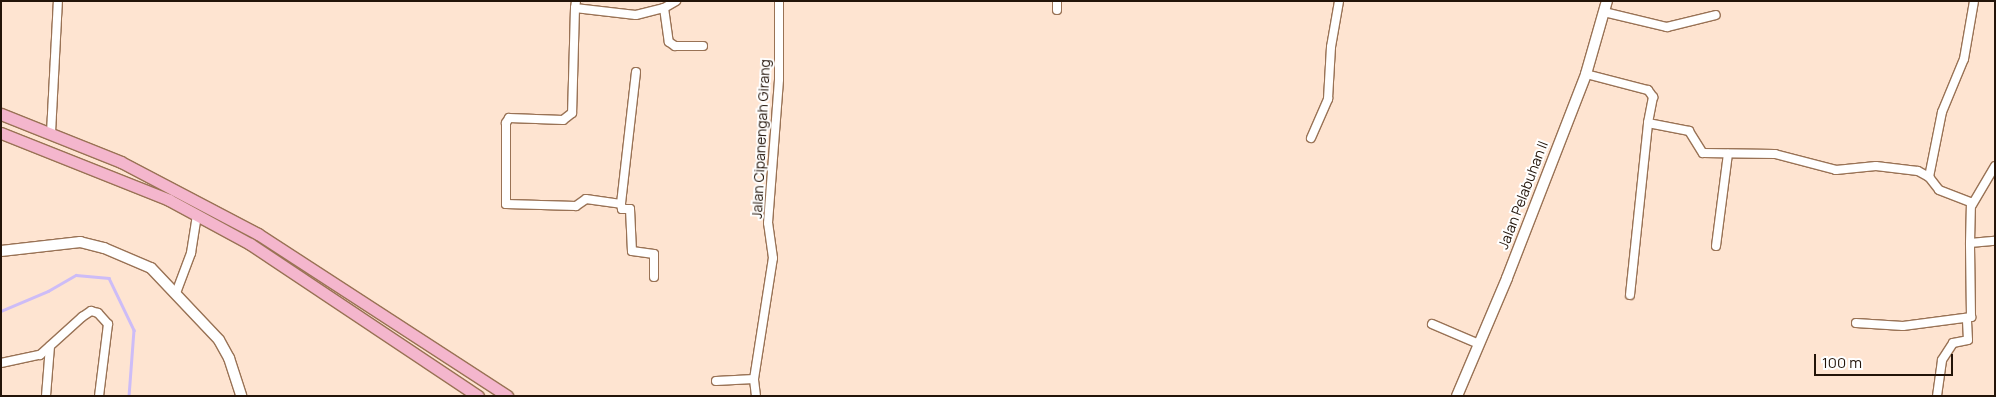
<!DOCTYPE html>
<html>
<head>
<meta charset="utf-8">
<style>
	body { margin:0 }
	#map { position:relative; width:1996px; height:397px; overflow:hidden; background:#fee4d1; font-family:Manrope,sans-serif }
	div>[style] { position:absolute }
	.stream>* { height:2.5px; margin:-1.25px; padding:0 1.25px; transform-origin:1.25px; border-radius:1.25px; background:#cdbcf7 }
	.roads { filter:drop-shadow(1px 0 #997255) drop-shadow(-1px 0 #997255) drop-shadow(0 1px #997255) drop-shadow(0 -1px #997255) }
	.street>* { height:8px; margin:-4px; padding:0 4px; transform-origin:4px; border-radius:4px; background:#fff }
	.secondary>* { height:10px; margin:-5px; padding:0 5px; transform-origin:5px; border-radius:5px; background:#fff }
	.primary>* { height:11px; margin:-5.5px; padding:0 5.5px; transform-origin:5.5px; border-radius:5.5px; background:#f4b6cd }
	span { translate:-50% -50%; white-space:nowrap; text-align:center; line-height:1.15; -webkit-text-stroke:4px #fff; paint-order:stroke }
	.street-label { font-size:14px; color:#231409 }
	.frame { position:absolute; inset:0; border:2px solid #231409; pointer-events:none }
	.scale { position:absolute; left:1814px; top:354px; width:139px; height:22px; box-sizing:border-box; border:2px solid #231409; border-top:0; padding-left:6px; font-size:15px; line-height:18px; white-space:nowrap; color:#231409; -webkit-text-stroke:4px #fff; paint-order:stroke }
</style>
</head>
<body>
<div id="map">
	<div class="stream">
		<div style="left:1px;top:311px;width:51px;rotate:-23.1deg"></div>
		<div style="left:48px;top:291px;width:32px;rotate:-30deg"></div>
		<div style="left:76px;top:275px;width:33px;rotate:5deg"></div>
		<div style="left:109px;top:278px;width:58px;rotate:64.3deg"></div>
		<div style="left:134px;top:330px;width:66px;rotate:94.3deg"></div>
	</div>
	<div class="roads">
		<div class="street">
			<div style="left:576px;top:1px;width:7px;rotate:98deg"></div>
			<div style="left:575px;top:8px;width:61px;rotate:6.5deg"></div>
			<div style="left:636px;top:15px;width:29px;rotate:-14deg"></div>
			<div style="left:664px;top:8px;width:14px;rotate:-30deg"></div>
			<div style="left:1057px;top:1px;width:9px;rotate:90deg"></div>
			<div style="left:575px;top:8px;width:105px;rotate:91.6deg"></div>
			<div style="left:572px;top:113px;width:11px;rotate:142deg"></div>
			<div style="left:563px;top:120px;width:54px;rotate:-177.9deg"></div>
			<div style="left:509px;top:118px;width:6px;rotate:121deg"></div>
			<div style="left:506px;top:123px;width:81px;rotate:90deg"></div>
			<div style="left:506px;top:204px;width:70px;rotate:1.6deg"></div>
			<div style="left:576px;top:206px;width:12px;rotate:-35deg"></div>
			<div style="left:586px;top:199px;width:35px;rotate:8deg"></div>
			<div style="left:664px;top:8px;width:34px;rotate:82deg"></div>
			<div style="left:669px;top:42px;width:7px;rotate:34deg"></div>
			<div style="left:675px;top:46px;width:28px"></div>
			<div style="left:1604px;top:12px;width:65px;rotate:13.4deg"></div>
			<div style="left:1667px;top:27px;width:50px;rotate:-13.8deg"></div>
			<div style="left:636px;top:72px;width:133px;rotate:96.5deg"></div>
			<div style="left:621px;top:204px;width:5px;rotate:79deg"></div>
			<div style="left:622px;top:209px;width:8px"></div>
			<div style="left:630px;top:209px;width:42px;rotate:87.3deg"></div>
			<div style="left:632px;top:251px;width:22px;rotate:8deg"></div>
			<div style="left:654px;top:254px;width:23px;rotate:90deg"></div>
			<div style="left:1586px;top:74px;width:64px;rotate:14.5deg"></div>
			<div style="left:1648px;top:90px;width:9px;rotate:54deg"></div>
			<div style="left:1653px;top:97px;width:26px;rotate:101deg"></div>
			<div style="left:1648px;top:123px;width:42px;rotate:11deg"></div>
			<div style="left:1689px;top:131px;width:26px;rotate:58deg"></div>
			<div style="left:1703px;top:153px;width:72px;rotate:0.8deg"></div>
			<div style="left:1775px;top:154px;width:63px;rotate:14.7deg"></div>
			<div style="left:1836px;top:170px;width:40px;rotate:-5.7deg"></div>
			<div style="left:1876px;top:166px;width:42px;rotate:6.8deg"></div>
			<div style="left:1918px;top:171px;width:13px;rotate:29deg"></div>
			<div style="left:1929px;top:177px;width:16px;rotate:52deg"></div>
			<div style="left:1939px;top:190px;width:34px;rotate:21deg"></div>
			<div style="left:1971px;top:202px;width:41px;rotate:91.4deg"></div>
			<div style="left:1970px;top:243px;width:25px;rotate:-5deg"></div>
			<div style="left:51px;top:133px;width:132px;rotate:-87deg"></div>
			<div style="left:1311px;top:138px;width:43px;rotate:-66.4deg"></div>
			<div style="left:1328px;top:99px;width:52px;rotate:-86.7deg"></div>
			<div style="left:1331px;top:47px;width:47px;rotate:-80.1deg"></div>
			<div style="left:1929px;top:177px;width:66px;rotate:-78.7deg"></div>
			<div style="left:1942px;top:112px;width:57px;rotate:-67.5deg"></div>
			<div style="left:1964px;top:59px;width:59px;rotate:-80.2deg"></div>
			<div style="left:1972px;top:205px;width:45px;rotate:-59.5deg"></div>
			<div style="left:1716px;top:246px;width:93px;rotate:-82.6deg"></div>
			<div style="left:176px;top:293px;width:43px;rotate:-69.4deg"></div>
			<div style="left:191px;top:253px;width:38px;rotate:-81deg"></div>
			<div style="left:1630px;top:295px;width:173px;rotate:-84deg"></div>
			<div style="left:1856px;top:323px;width:47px;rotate:3.7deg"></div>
			<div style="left:1903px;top:326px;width:69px;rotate:-7.5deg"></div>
			<div style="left:1971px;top:317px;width:74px;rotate:-90.8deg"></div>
			<div style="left:1432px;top:324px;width:51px;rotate:23.1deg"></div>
			<div style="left:1px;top:363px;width:40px;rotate:-12deg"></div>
			<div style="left:40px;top:355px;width:57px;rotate:-42.1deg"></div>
			<div style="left:82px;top:317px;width:11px;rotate:-34deg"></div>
			<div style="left:91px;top:311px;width:7px;rotate:16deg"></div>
			<div style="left:98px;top:313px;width:15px;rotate:48deg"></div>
			<div style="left:108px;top:324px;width:73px;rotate:97.1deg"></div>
			<div style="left:716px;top:381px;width:38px;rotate:-3deg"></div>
			<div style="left:46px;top:396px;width:50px;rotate:-85.4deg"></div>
			<div style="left:756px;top:396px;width:17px;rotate:-97deg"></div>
			<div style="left:754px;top:379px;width:122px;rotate:-81.1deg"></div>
			<div style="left:773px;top:258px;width:35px;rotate:-98deg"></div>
			<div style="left:768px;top:223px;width:144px;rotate:-85.6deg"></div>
			<div style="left:779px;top:79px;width:78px;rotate:-90deg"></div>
			<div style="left:1937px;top:396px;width:36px;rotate:-82deg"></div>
			<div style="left:1942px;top:360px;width:20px;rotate:-57deg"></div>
			<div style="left:1953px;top:343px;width:15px;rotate:-11deg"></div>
			<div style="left:1968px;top:340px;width:21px;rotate:-93deg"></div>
		</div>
		<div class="secondary">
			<div style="left:1px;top:251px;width:80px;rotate:-6.5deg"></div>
			<div style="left:80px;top:242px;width:25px;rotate:14deg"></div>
			<div style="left:104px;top:248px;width:51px;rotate:23.1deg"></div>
			<div style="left:151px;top:268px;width:99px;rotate:46.6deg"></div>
			<div style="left:219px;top:340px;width:21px;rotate:61deg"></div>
			<div style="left:229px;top:358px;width:40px;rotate:72deg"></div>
			<div style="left:1457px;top:396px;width:128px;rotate:-67deg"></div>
			<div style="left:1507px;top:278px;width:219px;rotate:-68.8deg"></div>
			<div style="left:1586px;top:74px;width:76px;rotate:-74deg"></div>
		</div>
		<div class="primary">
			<div style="left:1px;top:114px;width:129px;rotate:21.8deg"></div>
			<div style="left:121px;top:162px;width:155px;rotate:27.7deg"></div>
			<div style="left:258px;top:234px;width:297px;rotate:33deg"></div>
			<div style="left:1px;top:133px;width:181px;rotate:21.7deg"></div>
			<div style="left:169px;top:200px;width:92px;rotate:28.5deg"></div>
			<div style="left:250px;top:244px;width:274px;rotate:33.7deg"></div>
		</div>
	</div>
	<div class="street-label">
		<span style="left:761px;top:139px;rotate:-87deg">Jalan Cipanengah Girang</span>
		<span style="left:1523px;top:195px;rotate:-69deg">Jalan Pelabuhan II</span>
	</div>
	<div class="frame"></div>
	<div class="scale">100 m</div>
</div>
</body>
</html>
